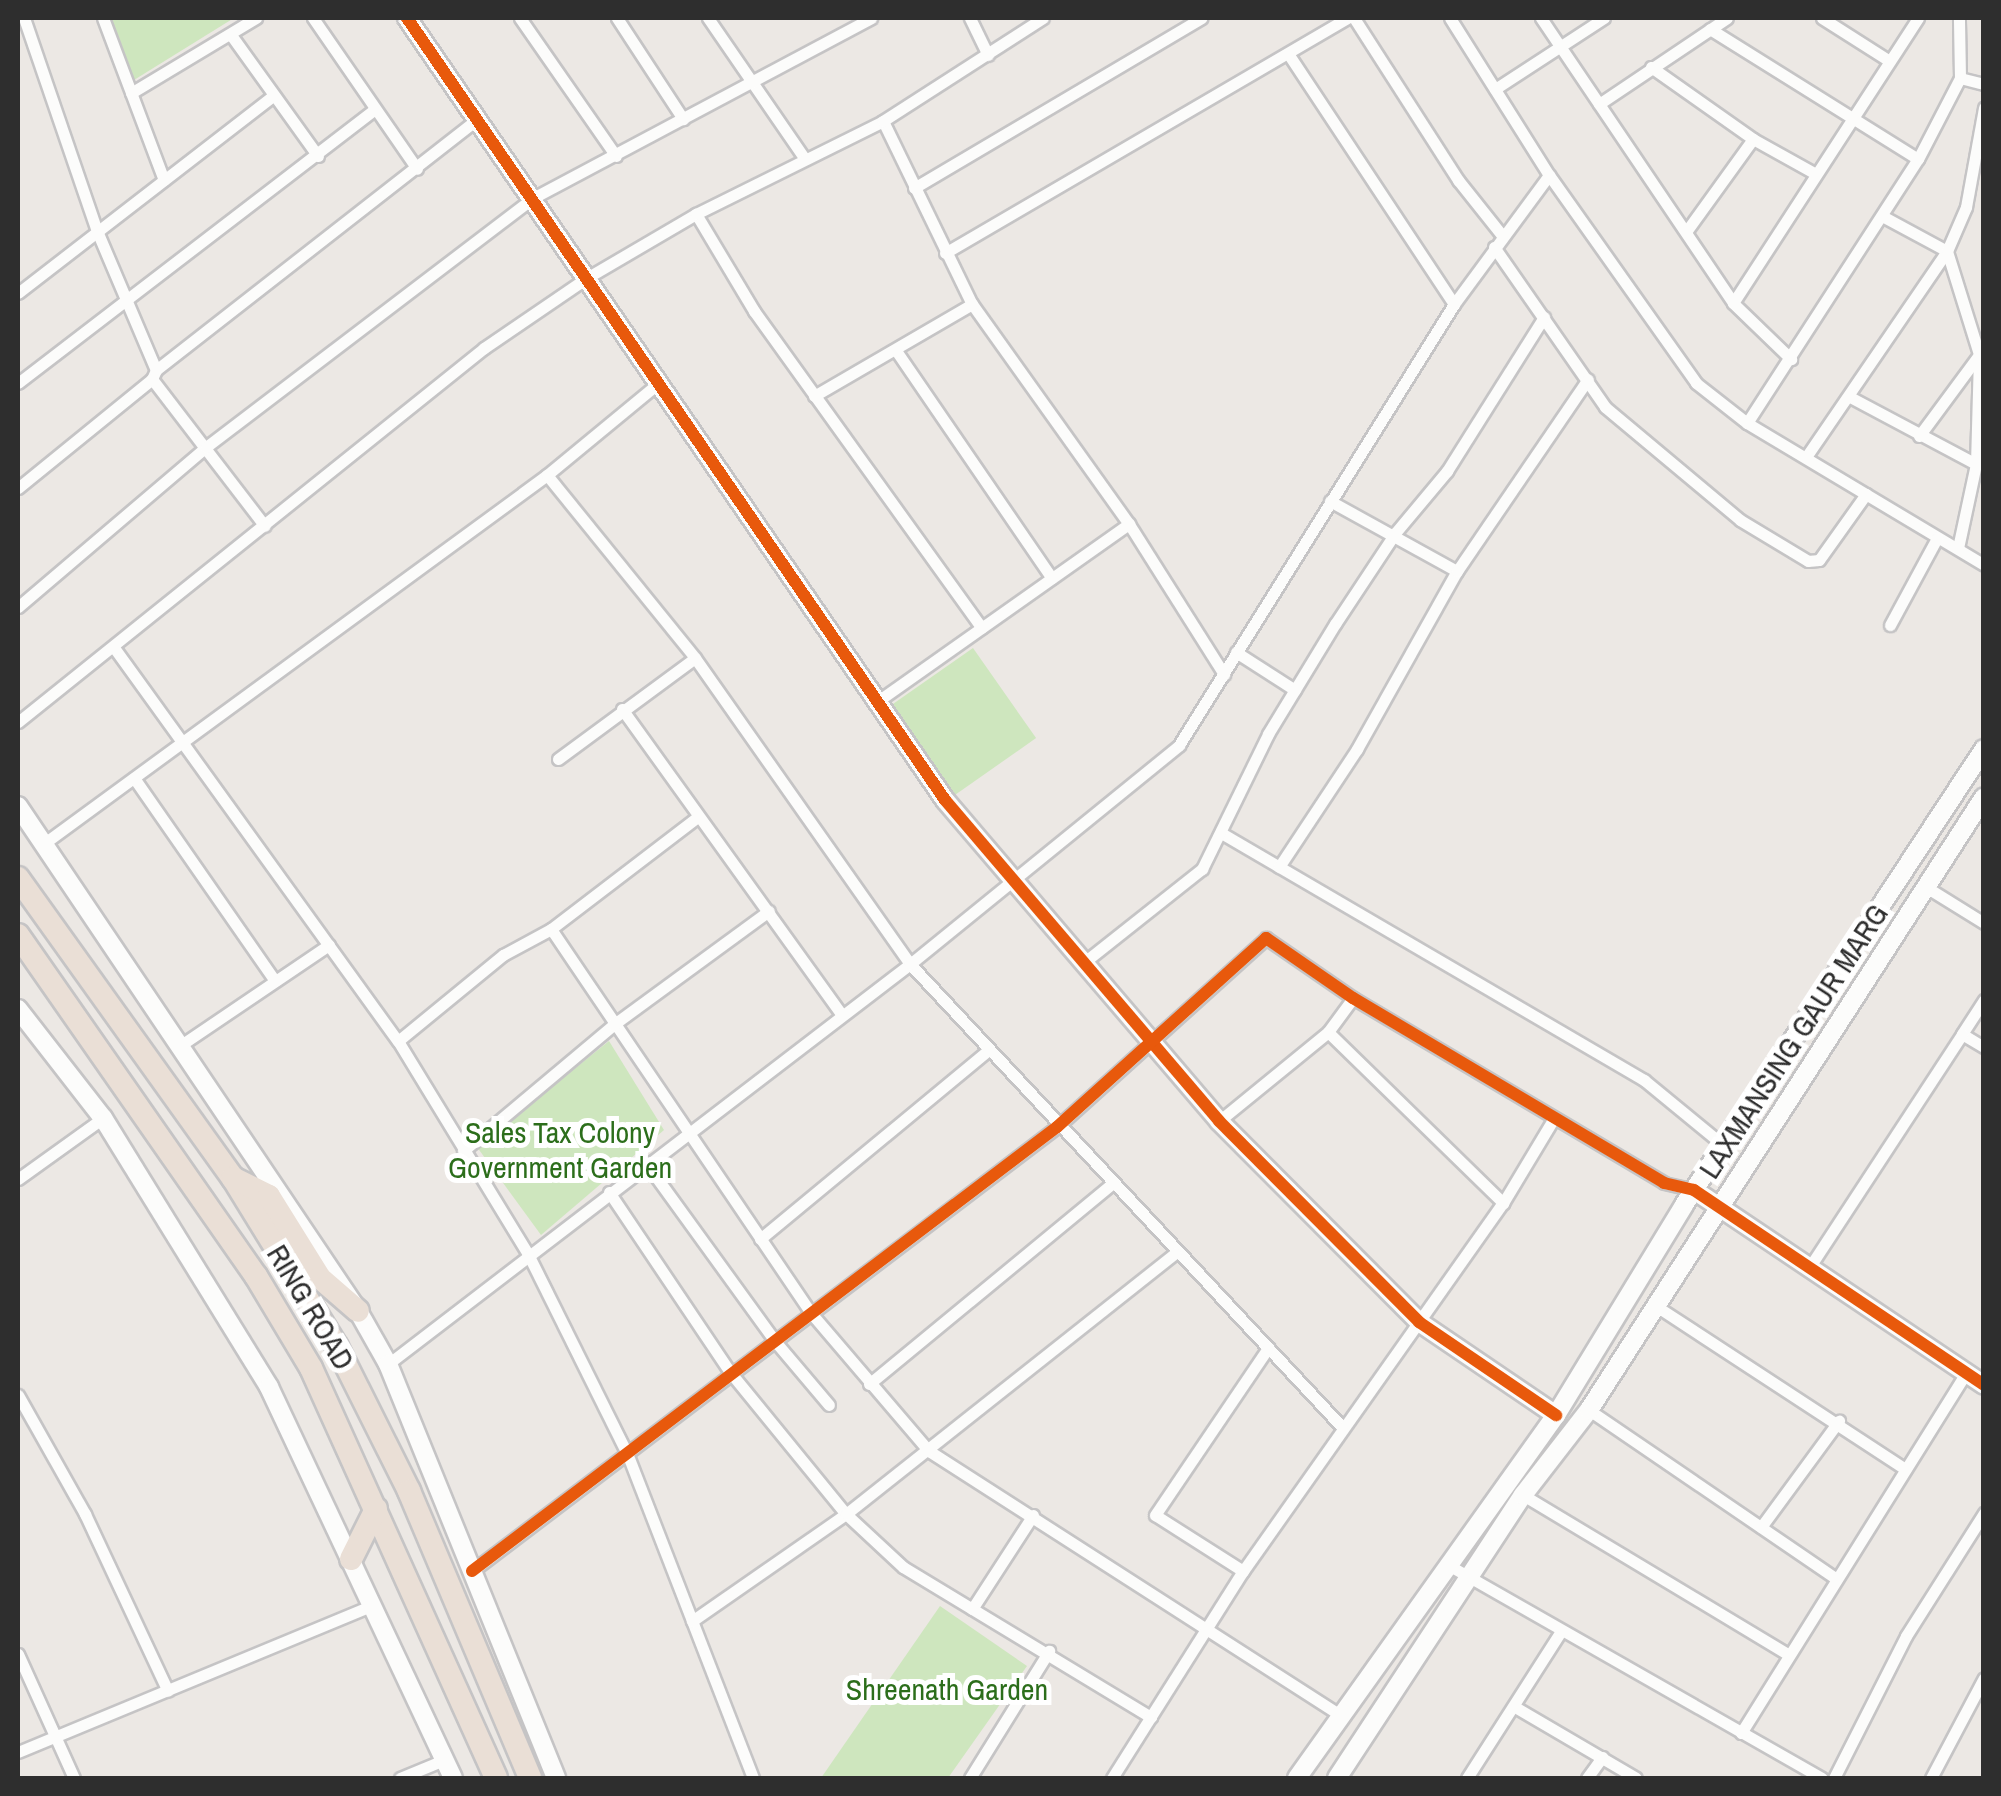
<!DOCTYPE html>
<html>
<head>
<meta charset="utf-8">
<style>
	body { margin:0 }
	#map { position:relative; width:2001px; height:1796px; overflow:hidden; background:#ece8e4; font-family:"Archivo Narrow",sans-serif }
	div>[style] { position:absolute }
	.green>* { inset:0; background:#cee6be; transform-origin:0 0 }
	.roads { filter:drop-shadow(2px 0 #c5c4c5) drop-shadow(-2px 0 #c5c4c5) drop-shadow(0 2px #c5c4c5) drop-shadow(0 -2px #c5c4c5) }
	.street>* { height:11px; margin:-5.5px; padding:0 5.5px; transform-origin:5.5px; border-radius:5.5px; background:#fcfcfb }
	.secondary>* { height:18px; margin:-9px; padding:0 9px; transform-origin:9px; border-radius:9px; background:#fcfcfb }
	.highway>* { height:22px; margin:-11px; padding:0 11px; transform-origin:11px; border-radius:11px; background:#eadfd6 }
	.cycleway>* { height:12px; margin:-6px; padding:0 6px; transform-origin:6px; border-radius:6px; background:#e8590c }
	span { translate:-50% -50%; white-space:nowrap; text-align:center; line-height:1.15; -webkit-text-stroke:10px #fff; paint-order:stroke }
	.street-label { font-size:30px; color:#2e2e2e }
	.park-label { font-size:30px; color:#2c6e1b }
	.frame { position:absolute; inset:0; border:20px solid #2e2e2e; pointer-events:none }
</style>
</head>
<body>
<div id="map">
	<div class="green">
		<div style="clip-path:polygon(111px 18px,234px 18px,134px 80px)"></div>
		<div style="left:973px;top:648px;width:110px;height:103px;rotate:55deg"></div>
		<div style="clip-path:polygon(609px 1041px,664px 1130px,541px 1235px,477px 1147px)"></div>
		<div style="clip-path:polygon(940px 1606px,1027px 1666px,948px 1778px,821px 1778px)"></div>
	</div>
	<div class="roads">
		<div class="street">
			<div style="left:24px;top:18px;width:225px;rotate:71.1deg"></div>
			<div style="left:97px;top:231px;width:151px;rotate:67deg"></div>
			<div style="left:156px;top:370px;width:10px;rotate:114deg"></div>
			<div style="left:152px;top:379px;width:185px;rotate:52.5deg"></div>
			<div style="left:103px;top:18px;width:173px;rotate:69.4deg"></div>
			<div style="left:313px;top:18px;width:183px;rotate:55.4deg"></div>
			<div style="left:520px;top:18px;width:168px;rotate:55.2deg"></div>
			<div style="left:617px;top:18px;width:121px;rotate:56.8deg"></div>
			<div style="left:708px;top:18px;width:171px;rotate:55.5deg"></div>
			<div style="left:970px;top:18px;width:41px;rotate:64.1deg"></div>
			<div style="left:1354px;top:18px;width:193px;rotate:57.3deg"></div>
			<div style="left:1458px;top:180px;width:69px;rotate:51.5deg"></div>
			<div style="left:1450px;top:18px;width:186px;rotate:57.8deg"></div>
			<div style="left:1549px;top:175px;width:255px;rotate:54.7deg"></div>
			<div style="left:1696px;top:383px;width:65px;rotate:38.1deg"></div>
			<div style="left:1747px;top:423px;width:276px;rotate:30.9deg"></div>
			<div style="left:1541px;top:18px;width:344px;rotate:56deg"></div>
			<div style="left:1733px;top:303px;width:81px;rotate:44deg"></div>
			<div style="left:1822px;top:18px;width:78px;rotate:32.5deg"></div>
			<div style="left:1710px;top:29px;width:245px;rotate:32deg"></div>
			<div style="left:231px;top:35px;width:149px;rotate:54.3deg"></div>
			<div style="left:1289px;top:55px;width:299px;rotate:56.5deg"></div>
			<div style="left:1651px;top:67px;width:125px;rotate:35.2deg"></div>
			<div style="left:1753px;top:139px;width:72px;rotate:29.1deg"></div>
			<div style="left:1960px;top:78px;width:25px;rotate:14deg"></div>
			<div style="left:1495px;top:89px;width:130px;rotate:-33.1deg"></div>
			<div style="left:131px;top:93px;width:146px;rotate:-31deg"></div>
			<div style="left:1599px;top:104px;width:154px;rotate:-33.9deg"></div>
			<div style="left:883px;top:121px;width:203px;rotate:64.1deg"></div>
			<div style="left:972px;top:304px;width:270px;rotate:54.5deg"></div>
			<div style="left:1129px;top:524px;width:178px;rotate:57.7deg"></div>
			<div style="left:914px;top:188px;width:334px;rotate:-30.6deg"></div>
			<div style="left:696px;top:214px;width:113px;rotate:59.1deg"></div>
			<div style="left:754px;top:311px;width:390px;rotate:54.3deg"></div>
			<div style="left:1688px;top:229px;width:111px;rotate:-54.2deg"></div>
			<div style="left:1494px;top:247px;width:195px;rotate:55.2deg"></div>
			<div style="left:1605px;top:407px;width:176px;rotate:39.9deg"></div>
			<div style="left:1740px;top:520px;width:79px;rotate:31.1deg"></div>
			<div style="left:1808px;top:561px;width:11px;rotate:-5deg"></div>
			<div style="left:1819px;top:560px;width:81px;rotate:-54.5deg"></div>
			<div style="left:945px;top:253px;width:466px;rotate:-30.3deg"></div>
			<div style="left:18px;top:293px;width:321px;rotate:-37.7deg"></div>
			<div style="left:1733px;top:303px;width:340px;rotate:-57deg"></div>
			<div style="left:897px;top:352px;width:274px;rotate:55.6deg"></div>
			<div style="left:156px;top:370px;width:406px;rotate:-38deg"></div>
			<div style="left:18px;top:383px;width:449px;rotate:-37.5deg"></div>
			<div style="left:814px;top:396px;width:183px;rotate:-30.2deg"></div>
			<div style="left:1850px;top:397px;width:143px;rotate:28deg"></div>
			<div style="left:1747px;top:423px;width:315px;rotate:-57.1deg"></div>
			<div style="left:1918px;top:159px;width:91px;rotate:-62.6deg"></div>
			<div style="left:1960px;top:78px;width:60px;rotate:-91deg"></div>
			<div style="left:1919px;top:436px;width:101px;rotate:-53.5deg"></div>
			<div style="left:1806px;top:457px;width:250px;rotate:-55.6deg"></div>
			<div style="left:1947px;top:251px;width:74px;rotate:-151.7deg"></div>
			<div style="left:547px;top:475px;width:235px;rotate:51deg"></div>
			<div style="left:695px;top:658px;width:374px;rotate:54.9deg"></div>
			<div style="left:910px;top:964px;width:633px;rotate:46.98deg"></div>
			<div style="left:18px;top:488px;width:173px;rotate:-39.1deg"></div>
			<div style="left:1330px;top:501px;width:145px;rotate:28.9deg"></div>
			<div style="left:1958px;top:548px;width:86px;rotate:-77.9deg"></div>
			<div style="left:1976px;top:464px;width:110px;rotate:-88.4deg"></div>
			<div style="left:1979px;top:354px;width:108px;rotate:-107.3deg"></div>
			<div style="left:1947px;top:251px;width:48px;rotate:-66.6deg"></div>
			<div style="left:1966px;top:207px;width:101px;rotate:-79.7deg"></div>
			<div style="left:18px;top:607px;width:247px;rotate:-40.4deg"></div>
			<div style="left:206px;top:447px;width:409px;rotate:-37.3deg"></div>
			<div style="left:531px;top:199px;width:385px;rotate:-28deg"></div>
			<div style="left:1890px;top:625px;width:99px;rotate:-61.6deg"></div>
			<div style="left:115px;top:649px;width:483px;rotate:54.2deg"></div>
			<div style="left:398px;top:1041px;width:252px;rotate:58.6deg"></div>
			<div style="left:529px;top:1256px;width:220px;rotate:63.6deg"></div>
			<div style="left:627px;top:1453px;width:349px;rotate:68.8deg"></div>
			<div style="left:1236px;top:652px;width:70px;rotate:32.8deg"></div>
			<div style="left:875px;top:703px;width:311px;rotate:-35.2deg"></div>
			<div style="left:622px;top:709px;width:375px;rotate:54.3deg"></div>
			<div style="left:18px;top:722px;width:598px;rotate:-38.75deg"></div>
			<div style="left:484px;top:348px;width:122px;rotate:-34.3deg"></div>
			<div style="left:585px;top:279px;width:129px;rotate:-30.4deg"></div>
			<div style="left:696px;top:214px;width:209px;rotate:-26.4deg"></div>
			<div style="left:883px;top:121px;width:190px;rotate:-32.8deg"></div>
			<div style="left:558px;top:759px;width:170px;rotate:-36.4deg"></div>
			<div style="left:134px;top:778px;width:247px;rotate:55.2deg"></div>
			<div style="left:1223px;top:834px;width:488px;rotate:30.3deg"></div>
			<div style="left:1644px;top:1080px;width:102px;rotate:39.4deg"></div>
			<div style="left:46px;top:842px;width:621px;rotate:-36.22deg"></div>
			<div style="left:547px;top:475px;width:141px;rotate:-39.5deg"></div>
			<div style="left:1279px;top:867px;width:141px;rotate:-56.5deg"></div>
			<div style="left:1357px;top:749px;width:204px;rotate:-60.7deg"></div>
			<div style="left:1457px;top:571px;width:232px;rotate:-55.7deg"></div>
			<div style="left:1926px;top:887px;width:68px;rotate:31.8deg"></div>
			<div style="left:551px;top:929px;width:464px;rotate:55.9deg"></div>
			<div style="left:811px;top:1313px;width:182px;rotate:49.5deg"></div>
			<div style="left:929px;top:1451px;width:492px;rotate:32.7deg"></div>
			<div style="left:1087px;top:960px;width:147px;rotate:-38.4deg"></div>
			<div style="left:1202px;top:869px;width:150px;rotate:-63.9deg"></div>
			<div style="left:1268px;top:734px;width:129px;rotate:-58.7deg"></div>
			<div style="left:1335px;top:624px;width:110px;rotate:-56.5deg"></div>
			<div style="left:1396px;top:532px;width:80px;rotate:-50.1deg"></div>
			<div style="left:1447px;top:471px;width:182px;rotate:-57.8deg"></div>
			<div style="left:1984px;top:1000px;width:40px;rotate:122.9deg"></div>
			<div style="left:1962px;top:1034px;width:26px;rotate:31deg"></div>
			<div style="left:1328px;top:1032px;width:245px;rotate:44.3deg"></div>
			<div style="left:398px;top:1041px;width:136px;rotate:-39.3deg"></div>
			<div style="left:503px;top:955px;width:55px;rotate:-28.4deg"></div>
			<div style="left:551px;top:929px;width:183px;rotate:-37.4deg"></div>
			<div style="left:184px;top:1043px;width:175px;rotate:-34.1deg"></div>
			<div style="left:1219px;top:1121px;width:141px;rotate:-39.2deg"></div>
			<div style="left:1328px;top:1032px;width:42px;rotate:-53.7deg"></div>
			<div style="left:463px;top:1151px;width:196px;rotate:-40deg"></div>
			<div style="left:613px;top:1025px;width:193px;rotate:-36.2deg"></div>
			<div style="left:646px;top:1163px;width:218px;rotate:54.1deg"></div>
			<div style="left:774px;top:1340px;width:85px;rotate:49.8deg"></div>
			<div style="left:18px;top:1179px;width:105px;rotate:-35.7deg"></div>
			<div style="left:609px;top:1192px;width:217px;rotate:56.1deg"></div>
			<div style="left:730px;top:1372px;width:183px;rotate:50.8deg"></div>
			<div style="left:846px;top:1514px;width:78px;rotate:42.9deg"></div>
			<div style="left:903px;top:1567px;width:290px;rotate:31.2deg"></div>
			<div style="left:760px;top:1239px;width:295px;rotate:-39.6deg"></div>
			<div style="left:1811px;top:1265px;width:276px;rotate:-56.8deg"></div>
			<div style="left:1656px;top:1306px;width:298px;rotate:33.2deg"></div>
			<div style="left:388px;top:1364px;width:658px;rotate:-37.46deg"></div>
			<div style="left:910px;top:964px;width:347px;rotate:-39.1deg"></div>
			<div style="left:1179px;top:745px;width:520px;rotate:-58.05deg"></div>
			<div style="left:1454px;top:304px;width:160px;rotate:-53.6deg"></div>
			<div style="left:869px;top:1384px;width:316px;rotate:-39.5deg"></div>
			<div style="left:18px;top:1395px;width:137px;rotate:60.6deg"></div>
			<div style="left:85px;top:1514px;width:195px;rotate:64.9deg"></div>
			<div style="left:1589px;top:1410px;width:298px;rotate:34.3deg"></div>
			<div style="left:1523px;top:1495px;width:310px;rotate:31deg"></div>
			<div style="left:1761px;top:1527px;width:132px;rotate:-53.7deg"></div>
			<div style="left:1450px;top:1566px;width:428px;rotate:29.7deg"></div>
			<div style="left:472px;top:1571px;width:734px;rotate:-37.2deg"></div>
			<div style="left:1057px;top:1127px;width:282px;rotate:-42.1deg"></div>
			<div style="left:1266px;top:938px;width:106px;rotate:34.6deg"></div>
			<div style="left:1353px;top:998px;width:362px;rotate:30.7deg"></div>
			<div style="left:1664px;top:1183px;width:31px;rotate:13deg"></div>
			<div style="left:1243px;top:1571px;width:104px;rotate:-147.5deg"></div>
			<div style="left:1155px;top:1515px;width:202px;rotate:-55.9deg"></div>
			<div style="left:972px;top:1609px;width:112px;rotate:-57deg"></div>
			<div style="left:692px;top:1621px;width:188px;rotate:-34.8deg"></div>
			<div style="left:846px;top:1514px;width:420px;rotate:-38.4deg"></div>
			<div style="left:18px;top:1654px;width:136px;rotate:65.7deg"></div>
			<div style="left:1515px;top:1707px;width:140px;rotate:30.4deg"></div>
			<div style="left:1741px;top:1733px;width:423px;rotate:-58deg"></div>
			<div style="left:18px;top:1752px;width:384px;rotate:-22.5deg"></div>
			<div style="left:400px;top:1778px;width:50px;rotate:-22.4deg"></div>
			<div style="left:970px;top:1778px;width:150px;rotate:-58.1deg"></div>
			<div style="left:1112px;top:1778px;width:245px;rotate:-57.7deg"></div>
			<div style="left:1243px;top:1571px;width:451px;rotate:-54.8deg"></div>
			<div style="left:1503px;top:1203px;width:99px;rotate:-59deg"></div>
			<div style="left:1467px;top:1778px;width:174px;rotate:-57.4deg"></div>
			<div style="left:1587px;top:1778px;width:26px;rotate:-54deg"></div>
			<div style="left:1834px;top:1778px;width:159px;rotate:-63.1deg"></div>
			<div style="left:1906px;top:1636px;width:146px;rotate:-57.6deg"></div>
			<div style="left:1931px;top:1778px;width:113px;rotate:-62.1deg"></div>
		</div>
		<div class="secondary">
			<div style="left:407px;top:18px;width:949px;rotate:55.47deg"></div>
			<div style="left:945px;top:800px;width:422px;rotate:49.5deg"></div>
			<div style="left:1219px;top:1121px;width:284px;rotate:45.1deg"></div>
			<div style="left:1419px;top:1322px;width:166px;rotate:34.2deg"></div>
			<div style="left:18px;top:806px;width:609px;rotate:56.05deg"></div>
			<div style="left:358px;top:1311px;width:61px;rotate:60.5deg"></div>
			<div style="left:388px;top:1364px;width:447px;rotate:67.9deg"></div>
			<div style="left:18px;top:1009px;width:138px;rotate:52.1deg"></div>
			<div style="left:103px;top:1118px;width:316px;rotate:58.3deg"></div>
			<div style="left:269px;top:1387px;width:432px;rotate:64.8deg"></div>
			<div style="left:1694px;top:1190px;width:349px;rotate:33.9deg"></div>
			<div style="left:1297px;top:1778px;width:446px;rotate:-54.5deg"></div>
			<div style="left:1556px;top:1415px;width:246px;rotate:-58.6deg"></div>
			<div style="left:1684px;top:1205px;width:546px;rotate:-56.66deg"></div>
			<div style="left:1337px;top:1778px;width:339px;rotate:-56.7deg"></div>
			<div style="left:1523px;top:1495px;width:108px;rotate:-52.2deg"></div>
			<div style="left:1589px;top:1410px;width:729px;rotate:-57.2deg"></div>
		</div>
		<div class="highway">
			<div style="left:18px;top:878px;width:369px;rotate:54.4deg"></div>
			<div style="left:233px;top:1178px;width:198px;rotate:58.4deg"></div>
			<div style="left:337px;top:1347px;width:161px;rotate:63.4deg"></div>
			<div style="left:409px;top:1491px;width:311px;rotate:67.1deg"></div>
			<div style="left:18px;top:935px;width:416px;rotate:55.1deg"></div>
			<div style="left:256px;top:1276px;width:107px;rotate:59.1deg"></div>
			<div style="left:311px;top:1368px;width:450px;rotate:65.7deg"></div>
			<div style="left:233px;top:1178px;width:40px;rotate:26.6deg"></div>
			<div style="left:269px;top:1196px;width:97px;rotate:58.1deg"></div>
			<div style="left:320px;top:1278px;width:50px;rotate:41deg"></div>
			<div style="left:351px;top:1559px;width:56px;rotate:-63.4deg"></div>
		</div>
	</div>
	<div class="cycleway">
		<div style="left:407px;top:18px;width:949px;rotate:55.47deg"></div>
		<div style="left:945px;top:800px;width:422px;rotate:49.5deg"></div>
		<div style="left:1219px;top:1121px;width:284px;rotate:45.1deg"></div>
		<div style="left:1419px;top:1322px;width:166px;rotate:34.2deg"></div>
		<div style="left:472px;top:1571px;width:734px;rotate:-37.2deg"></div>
		<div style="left:1057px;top:1127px;width:282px;rotate:-42.1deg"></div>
		<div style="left:1266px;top:938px;width:106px;rotate:34.6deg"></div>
		<div style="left:1353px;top:998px;width:362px;rotate:30.7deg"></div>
		<div style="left:1664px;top:1183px;width:31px;rotate:13deg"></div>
		<div style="left:1694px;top:1190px;width:349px;rotate:33.9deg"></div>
	</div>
	<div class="street-label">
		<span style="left:1793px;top:1041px;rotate:-57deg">LAXMANSING GAUR MARG</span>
		<span style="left:311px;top:1307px;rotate:59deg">RING ROAD</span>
	</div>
	<div class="park-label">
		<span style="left:560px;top:1149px">Sales Tax Colony<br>Government Garden</span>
		<span style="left:947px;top:1689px">Shreenath Garden</span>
	</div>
	<div class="frame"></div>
</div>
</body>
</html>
